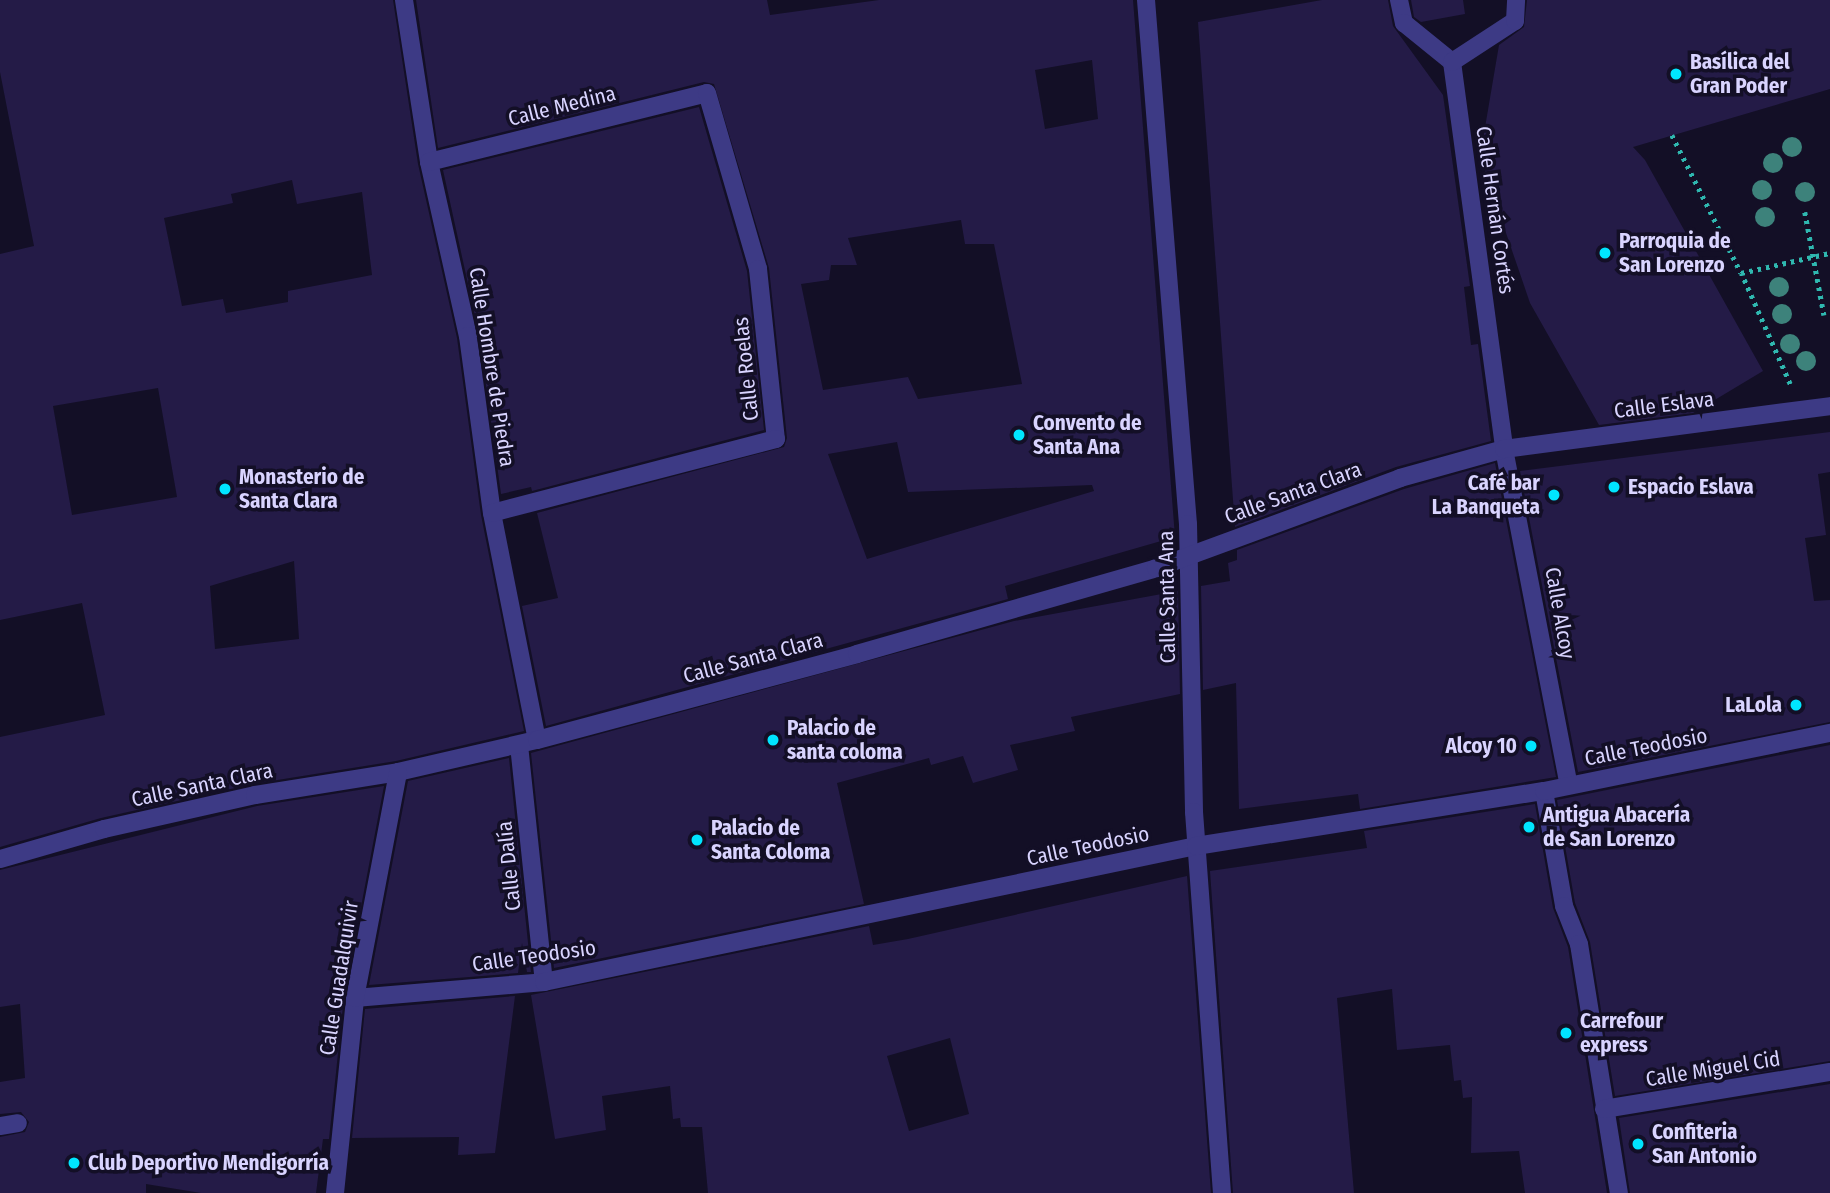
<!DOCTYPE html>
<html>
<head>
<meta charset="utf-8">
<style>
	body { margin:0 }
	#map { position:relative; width:1830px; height:1193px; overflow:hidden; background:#130f26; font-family:"Fira Sans Condensed",sans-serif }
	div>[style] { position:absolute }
	.building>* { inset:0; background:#241b47 }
	.path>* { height:4.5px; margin-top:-2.25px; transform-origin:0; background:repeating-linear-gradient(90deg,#2fb8b0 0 3.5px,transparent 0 8.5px) }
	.minor>* { height:18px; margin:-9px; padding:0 9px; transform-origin:9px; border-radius:9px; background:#3d3a85 }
	.trees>* { width:20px; height:20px; margin:-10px; border-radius:50%; background:#3d827b }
	.dots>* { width:19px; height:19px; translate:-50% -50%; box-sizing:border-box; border:4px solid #130f26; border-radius:50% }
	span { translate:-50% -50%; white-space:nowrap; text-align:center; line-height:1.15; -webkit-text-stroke:7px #130f26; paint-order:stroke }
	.poi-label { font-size:21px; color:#d9d4ff; font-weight:700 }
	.left { translate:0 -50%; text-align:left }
	.right { translate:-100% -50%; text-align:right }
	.street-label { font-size:21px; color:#d9d4ff }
</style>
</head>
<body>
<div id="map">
	<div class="building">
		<div style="clip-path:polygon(evenodd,0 0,393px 0,418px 164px,457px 338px,481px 515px,524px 731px,396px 761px,253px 784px,101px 818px,0 847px,0 737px,105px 715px,82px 603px,0 620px,0 254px,34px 246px,0 72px,0 0,292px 180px,297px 204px,362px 192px,372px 275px,288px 291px,288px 302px,226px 313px,223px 299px,182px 306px,164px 218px,233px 203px,231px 194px,292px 180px,0 0,158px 388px,177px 497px,72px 515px,53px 406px,158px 388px,0 0,294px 561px,299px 639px,215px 649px,210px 586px,294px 561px)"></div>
		<div style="clip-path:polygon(evenodd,416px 0,767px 0,770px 15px,879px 0,1133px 0,1175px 537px,1005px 586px,1008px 599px,546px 726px,522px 606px,558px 598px,537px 513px,784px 447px,787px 438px,769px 268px,714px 84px,704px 82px,438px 148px,416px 0,1092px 60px,1098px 119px,1045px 129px,1035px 70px,1092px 60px,416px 0,961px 220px,965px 244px,994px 244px,1022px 384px,918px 399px,908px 377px,823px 390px,801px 284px,829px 280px,831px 265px,857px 265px,848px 238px,961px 220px,416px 0,897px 442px,908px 492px,1092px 485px,1094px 491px,867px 559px,828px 454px,897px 442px)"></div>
		<div style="clip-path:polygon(1322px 0,1388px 0,1393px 26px,1443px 95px,1470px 286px,1464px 287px,1471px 345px,1478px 344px,1491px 441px,1396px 467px,1235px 527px,1198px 22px)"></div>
		<div style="clip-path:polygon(1411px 0,1463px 0,1465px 14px,1421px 22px,1414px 17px)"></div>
		<div style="clip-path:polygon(1527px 0,1830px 0,1830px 89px,1633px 147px,1645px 160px,1763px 371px,1693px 413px,1599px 425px,1530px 303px,1480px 157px,1499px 45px,1524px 27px)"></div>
		<div style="clip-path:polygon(699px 107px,747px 271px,764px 430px,532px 491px,531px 487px,501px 494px,479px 334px,443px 170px)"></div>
		<div style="clip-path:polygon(1830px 432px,1830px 472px,1818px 474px,1826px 535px,1805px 538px,1814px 601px,1830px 600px,1830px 722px,1578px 772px,1520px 471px)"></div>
		<div style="clip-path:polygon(1495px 463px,1556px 777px,1360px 809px,1358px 794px,1239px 809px,1236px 683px,1203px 690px,1201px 586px,1230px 581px,1228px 563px,1237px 560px,1237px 550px,1404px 489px)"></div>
		<div style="clip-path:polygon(1178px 591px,1180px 694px,1071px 717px,1075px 731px,1010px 745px,1018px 770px,973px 783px,963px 756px,931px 765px,929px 758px,837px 783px,864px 904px,554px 968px,531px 753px,1014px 621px)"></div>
		<div style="clip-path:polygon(1830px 745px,1830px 1061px,1615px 1096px,1590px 942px,1575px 903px,1557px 800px)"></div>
		<div style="clip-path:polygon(509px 758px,531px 972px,527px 972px,522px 943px,518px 973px,369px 985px,408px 781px)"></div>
		<div style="clip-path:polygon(384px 786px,344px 996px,329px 1139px,323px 1139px,316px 1193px,201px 1193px,146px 1184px,146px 1193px,0 1193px,0 1137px,25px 1132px,29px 1122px,21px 1112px,0 1114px,0 1082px,25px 1078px,20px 1004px,0 1007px,0 870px,257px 806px)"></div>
		<div style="clip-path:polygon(1535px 804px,1553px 908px,1568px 947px,1607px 1193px,1525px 1193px,1519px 1151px,1471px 1153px,1472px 1097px,1463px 1098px,1461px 1080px,1454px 1081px,1450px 1045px,1397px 1050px,1392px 989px,1337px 998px,1354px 1193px,1233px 1193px,1210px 871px,1367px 848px,1364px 831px)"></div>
		<div style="clip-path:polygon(evenodd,1187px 876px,1211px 1193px,708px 1193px,702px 1127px,681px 1127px,680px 1118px,673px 1119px,670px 1086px,602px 1096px,606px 1130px,555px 1139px,531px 995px,869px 926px,873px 945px,908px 939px,1187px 876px,950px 1038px,969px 1114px,909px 1131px,887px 1056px,950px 1038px)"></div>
		<div style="clip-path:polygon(515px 996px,495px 1153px,458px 1155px,459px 1137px,352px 1138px,365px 1009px)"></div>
		<div style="clip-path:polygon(1830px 1084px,1830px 1193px,1630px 1193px,1619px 1118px)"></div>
	</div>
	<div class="path">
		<div style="left:1672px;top:135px;width:154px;rotate:63.4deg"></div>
		<div style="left:1805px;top:212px;width:105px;rotate:79.5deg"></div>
		<div style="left:1790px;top:384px;width:121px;rotate:-113.8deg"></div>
		<div style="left:1741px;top:273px;width:91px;rotate:-12.7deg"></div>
	</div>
	<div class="minor">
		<div style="left:404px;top:0;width:164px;rotate:81.2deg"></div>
		<div style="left:429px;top:162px;width:178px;rotate:77.4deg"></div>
		<div style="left:468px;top:336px;width:179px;rotate:82.3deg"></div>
		<div style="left:492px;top:513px;width:231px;rotate:78.8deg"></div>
		<div style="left:1146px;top:0;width:526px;rotate:85.42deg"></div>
		<div style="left:1188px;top:524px;width:288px;rotate:88.8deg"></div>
		<div style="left:1194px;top:812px;width:382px;rotate:85.8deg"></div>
		<div style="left:1399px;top:0;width:24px;rotate:78deg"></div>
		<div style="left:1404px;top:23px;width:62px;rotate:39.1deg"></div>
		<div style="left:1452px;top:62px;width:390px;rotate:82.3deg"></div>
		<div style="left:1504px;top:449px;width:342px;rotate:79.1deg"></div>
		<div style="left:1452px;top:62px;width:75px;rotate:-33.1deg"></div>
		<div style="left:1515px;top:21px;width:21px;rotate:-87deg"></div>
		<div style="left:429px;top:162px;width:286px;rotate:-13.9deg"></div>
		<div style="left:707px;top:93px;width:183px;rotate:73.8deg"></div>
		<div style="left:758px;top:269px;width:171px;rotate:84deg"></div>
		<div style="left:776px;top:439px;width:293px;rotate:165.4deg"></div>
		<div style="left:519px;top:745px;width:238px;rotate:84deg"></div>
		<div style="left:1544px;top:791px;width:117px;rotate:80.1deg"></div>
		<div style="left:1564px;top:906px;width:41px;rotate:68.5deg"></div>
		<div style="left:1579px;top:944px;width:252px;rotate:80.9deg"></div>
		<div style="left:0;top:859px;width:108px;rotate:-16.1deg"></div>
		<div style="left:104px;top:829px;width:155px;rotate:-12.7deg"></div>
		<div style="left:255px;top:795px;width:145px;rotate:-9.1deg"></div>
		<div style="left:398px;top:772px;width:143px;rotate:-13deg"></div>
		<div style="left:537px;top:740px;width:331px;rotate:-15deg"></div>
		<div style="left:857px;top:654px;width:311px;rotate:-16deg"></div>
		<div style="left:1156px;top:568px;width:260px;rotate:-20.2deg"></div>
		<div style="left:1400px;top:478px;width:108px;rotate:-15.6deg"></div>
		<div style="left:1504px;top:449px;width:329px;rotate:-7.5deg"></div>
		<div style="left:355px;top:998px;width:190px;rotate:-4.8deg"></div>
		<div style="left:544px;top:982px;width:666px;rotate:-11.78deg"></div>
		<div style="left:1196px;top:846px;width:352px;rotate:-9deg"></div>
		<div style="left:1544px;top:791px;width:292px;rotate:-11.5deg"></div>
		<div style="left:1604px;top:1109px;width:229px;rotate:-9.3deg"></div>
		<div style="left:0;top:1126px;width:18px;rotate:-9deg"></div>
		<div style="left:335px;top:1193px;width:196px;rotate:-84.1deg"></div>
		<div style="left:355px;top:998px;width:230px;rotate:-79.2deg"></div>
	</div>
	<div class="trees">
		<div style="left:1792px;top:147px"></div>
		<div style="left:1773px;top:163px"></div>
		<div style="left:1762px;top:190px"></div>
		<div style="left:1805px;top:192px"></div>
		<div style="left:1765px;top:217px"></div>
		<div style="left:1779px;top:287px"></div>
		<div style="left:1782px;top:314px"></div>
		<div style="left:1790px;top:344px"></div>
		<div style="left:1806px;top:361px"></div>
	</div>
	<div class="dots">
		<div style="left:1676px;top:74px;background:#00e5ff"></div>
		<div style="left:1605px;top:253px;background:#00e5ff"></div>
		<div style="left:1019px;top:435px;background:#00e5ff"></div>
		<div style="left:1614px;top:487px;background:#00e5ff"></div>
		<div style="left:225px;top:489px;background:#00e5ff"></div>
		<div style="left:1554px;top:495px;background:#00e5ff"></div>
		<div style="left:1796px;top:705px;background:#00e5ff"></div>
		<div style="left:773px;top:740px;background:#00e5ff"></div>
		<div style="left:1531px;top:746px;background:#00e5ff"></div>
		<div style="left:1529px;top:827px;background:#00e5ff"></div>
		<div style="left:697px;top:840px;background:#00e5ff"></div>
		<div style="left:1566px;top:1033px;background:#00e5ff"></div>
		<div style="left:1638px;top:1144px;background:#00e5ff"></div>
		<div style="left:74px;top:1163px;background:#00e5ff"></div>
	</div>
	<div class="poi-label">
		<span class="left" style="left:1690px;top:74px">Basílica del<br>Gran Poder</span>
		<span class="left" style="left:1619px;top:253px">Parroquia de<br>San Lorenzo</span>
		<span class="left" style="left:1033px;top:435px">Convento de<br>Santa Ana</span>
		<span class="left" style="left:239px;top:489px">Monasterio de<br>Santa Clara</span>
		<span class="right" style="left:1540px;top:495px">Café bar<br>La Banqueta</span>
		<span class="left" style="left:1628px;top:487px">Espacio Eslava</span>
		<span class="right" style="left:1782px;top:705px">LaLola</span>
		<span class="left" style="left:787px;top:740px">Palacio de<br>santa coloma</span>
		<span class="right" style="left:1517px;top:746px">Alcoy 10</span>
		<span class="left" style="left:1543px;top:827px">Antigua Abacería<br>de San Lorenzo</span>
		<span class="left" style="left:711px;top:840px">Palacio de<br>Santa Coloma</span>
		<span class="left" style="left:1580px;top:1033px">Carrefour<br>express</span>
		<span class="left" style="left:1652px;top:1144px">Confiteria<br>San Antonio</span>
		<span class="left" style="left:88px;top:1163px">Club Deportivo Mendigorría</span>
	</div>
	<div class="street-label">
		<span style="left:562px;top:106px;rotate:-14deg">Calle Medina</span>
		<span style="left:1495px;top:210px;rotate:82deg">Calle Hernán Cortés</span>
		<span style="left:492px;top:367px;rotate:81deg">Calle Hombre de Piedra</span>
		<span style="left:746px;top:369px;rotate:-96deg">Calle Roelas</span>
		<span style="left:1664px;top:405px;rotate:-7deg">Calle Eslava</span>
		<span style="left:1293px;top:493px;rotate:-20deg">Calle Santa Clara</span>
		<span style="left:1167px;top:597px;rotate:-91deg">Calle Santa Ana</span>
		<span style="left:1560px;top:613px;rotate:80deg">Calle Alcoy</span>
		<span style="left:753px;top:658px;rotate:-15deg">Calle Santa Clara</span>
		<span style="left:1646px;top:747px;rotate:-11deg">Calle Teodosio</span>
		<span style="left:202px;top:785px;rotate:-12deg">Calle Santa Clara</span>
		<span style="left:1088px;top:846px;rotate:-12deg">Calle Teodosio</span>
		<span style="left:509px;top:866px;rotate:-96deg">Calle Dalía</span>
		<span style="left:534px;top:956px;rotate:-8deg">Calle Teodosio</span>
		<span style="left:339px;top:978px;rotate:-81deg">Calle Guadalquivir</span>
		<span style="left:1713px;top:1069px;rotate:-9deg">Calle Miguel Cid</span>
	</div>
</div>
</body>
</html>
